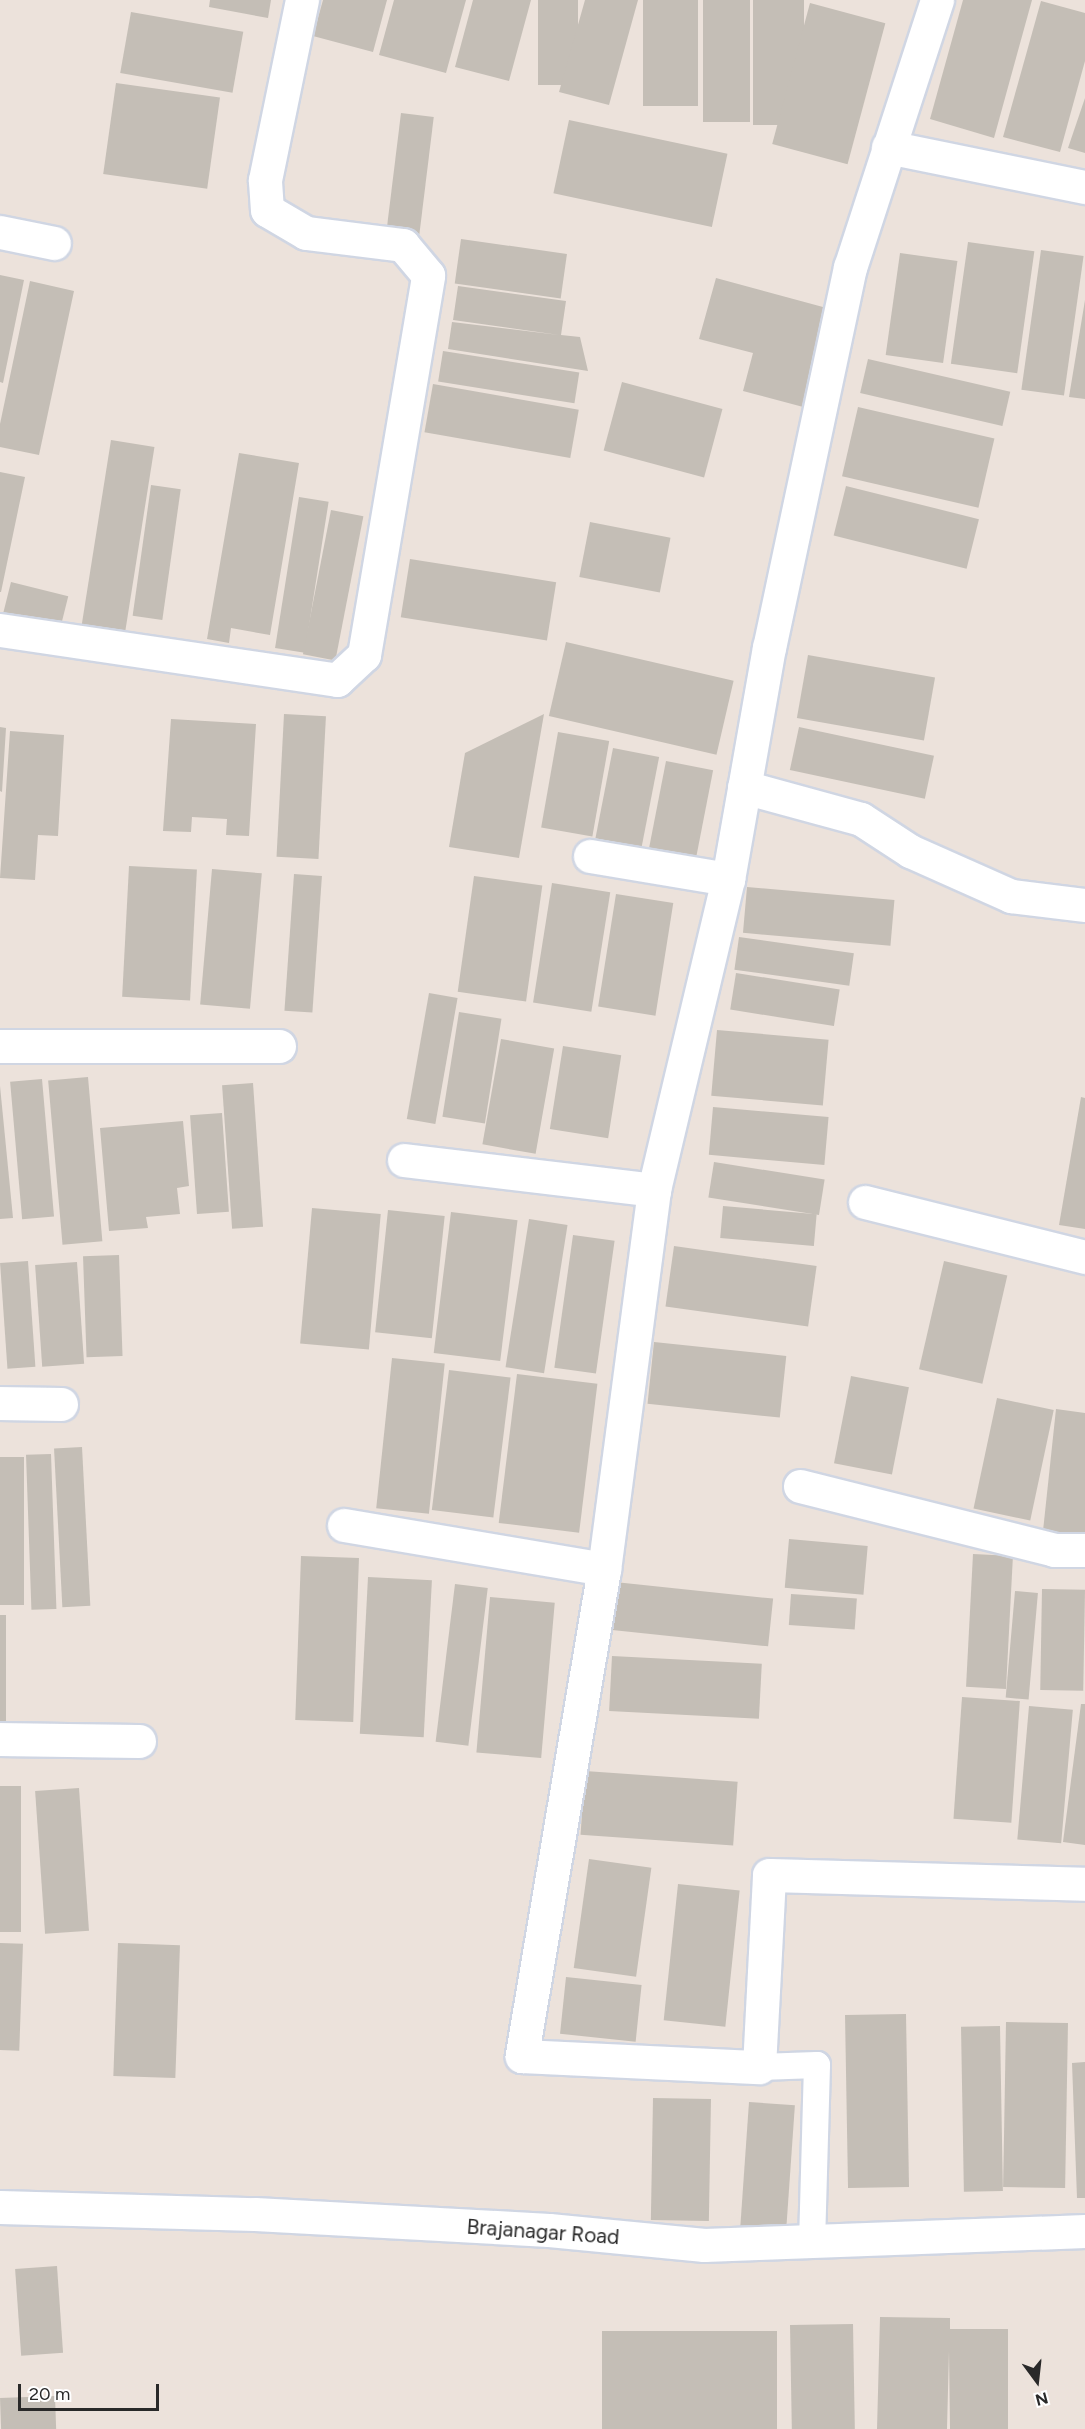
<!DOCTYPE html>
<html>
<head>
<meta charset="utf-8">
<style>
	body { margin:0 }
	#map { position:relative; width:1085px; height:2429px; overflow:hidden; background:#ece2db; font-family:Figtree,sans-serif }
	div>[style] { position:absolute }
	.building>* { inset:0; background:#c4beb6; transform-origin:0 0 }
	.roads { filter:drop-shadow(2px 0 #d0d6e3) drop-shadow(-2px 0 #d0d6e3) drop-shadow(0 2px #d0d6e3) drop-shadow(0 -2px #d0d6e3) }
	.service>* { height:26px; margin:-13px; padding:0 13px; transform-origin:13px; border-radius:13px; background:#fff }
	.minor>* { height:33px; margin:-16.5px; padding:0 16.5px; transform-origin:16.5px; border-radius:16.5px; background:#fff }
	span { translate:-50% -50%; white-space:nowrap; text-align:center; line-height:1.15; -webkit-text-stroke:6px #fff; paint-order:stroke }
	.street-label { font-size:21px; color:#292929 }
	.north { position:absolute; left:1007px; top:2351px; width:60px; height:60px; -webkit-text-stroke:4px #fff; paint-order:stroke; rotate:165deg; font-size:16px; font-weight:700; line-height:24px; text-align:center; color:#292929 }
	.north::after { content:''; display:block; margin:auto; width:21px; height:27px; background:#292929; clip-path:polygon(50% 0,100% 100%,50% 72%,0 100%) }
	.scale { position:absolute; left:18px; top:2384px; width:141px; height:27px; box-sizing:border-box; border:3px solid #292929; border-top:0; padding-left:8px; font-size:18px; line-height:21px; white-space:nowrap; color:#292929; -webkit-text-stroke:4px #fff; paint-order:stroke }
</style>
</head>
<body>
<div id="map">
	<div class="building">
		<div style="clip-path:polygon(210px 0,271px 0,268px 18px,209px 7px)"></div>
		<div style="clip-path:polygon(323px 0,387px 0,373px 52px,313px 36px)"></div>
		<div style="clip-path:polygon(394px 0,466px 0,446px 73px,379px 55px)"></div>
		<div style="clip-path:polygon(473px 0,531px 0,509px 81px,455px 67px)"></div>
		<div style="left:538px;top:0;width:40px;height:85px"></div>
		<div style="clip-path:polygon(585px 0,638px 0,609px 105px,559px 92px)"></div>
		<div style="left:643px;top:0;width:55px;height:106px"></div>
		<div style="left:703px;top:0;width:47px;height:122px"></div>
		<div style="left:753px;top:0;width:51px;height:125px"></div>
		<div style="clip-path:polygon(963px 0,1032px 0,994px 138px,930px 119px)"></div>
		<div style="clip-path:polygon(1041px 1px,1085px 13px,1085px 61px,1060px 152px,1003px 137px)"></div>
		<div style="left:810px;top:3px;width:78px;height:146px;rotate:15deg"></div>
		<div style="left:131px;top:12px;width:114px;height:62px;rotate:10deg"></div>
		<div style="left:116px;top:83px;width:105px;height:92px;rotate:8deg"></div>
		<div style="clip-path:polygon(1085px 98px,1085px 153px,1068px 148px)"></div>
		<div style="left:401px;top:113px;width:33px;height:118px;rotate:7deg"></div>
		<div style="left:569px;top:120px;width:162px;height:75px;rotate:12deg"></div>
		<div style="left:461px;top:239px;width:107px;height:45px;rotate:8deg"></div>
		<div style="left:968px;top:242px;width:67px;height:123px;rotate:8deg"></div>
		<div style="left:1041px;top:250px;width:43px;height:141px;rotate:8deg"></div>
		<div style="left:900px;top:253px;width:58px;height:103px;rotate:8deg"></div>
		<div style="clip-path:polygon(0 275px,24px 280px,3px 383px,0 382px)"></div>
		<div style="clip-path:polygon(716px 278px,834px 310px,807px 408px,743px 391px,753px 353px,699px 339px)"></div>
		<div style="clip-path:polygon(30px 281px,74px 291px,39px 455px,0 447px,0 424px)"></div>
		<div style="clip-path:polygon(458px 286px,566px 301px,561px 335px,580px 337px,588px 371px,448px 349px,452px 322px,559px 335px,453px 320px)"></div>
		<div style="clip-path:polygon(1085px 300px,1085px 399px,1069px 397px)"></div>
		<div style="left:443px;top:351px;width:138px;height:31px;rotate:9deg"></div>
		<div style="left:868px;top:359px;width:146px;height:35px;rotate:13deg"></div>
		<div style="left:622px;top:382px;width:104px;height:71px;rotate:15deg"></div>
		<div style="left:433px;top:384px;width:148px;height:49px;rotate:10deg"></div>
		<div style="left:858px;top:407px;width:140px;height:71px;rotate:13deg"></div>
		<div style="left:111px;top:440px;width:44px;height:196px;rotate:9deg"></div>
		<div style="clip-path:polygon(239px 453px,299px 463px,270px 635px,231px 628px,229px 643px,207px 639px)"></div>
		<div style="clip-path:polygon(0 472px,25px 477px,1px 592px,0 592px)"></div>
		<div style="left:151px;top:485px;width:30px;height:132px;rotate:8deg"></div>
		<div style="left:846px;top:486px;width:137px;height:51px;rotate:14deg"></div>
		<div style="left:299px;top:497px;width:30px;height:153px;rotate:9deg"></div>
		<div style="left:331px;top:510px;width:33px;height:147px;rotate:11deg"></div>
		<div style="left:590px;top:522px;width:82px;height:56px;rotate:11deg"></div>
		<div style="left:410px;top:559px;width:148px;height:59px;rotate:9deg"></div>
		<div style="left:11px;top:582px;width:59px;height:38px;rotate:14deg"></div>
		<div style="left:566px;top:642px;width:172px;height:76px;rotate:13deg"></div>
		<div style="left:808px;top:655px;width:129px;height:64px;rotate:10deg"></div>
		<div style="left:284px;top:714px;width:42px;height:143px;rotate:3deg"></div>
		<div style="clip-path:polygon(544px 714px,519px 858px,449px 847px,465px 753px)"></div>
		<div style="clip-path:polygon(171px 719px,256px 724px,249px 836px,226px 835px,227px 819px,192px 817px,191px 832px,163px 831px)"></div>
		<div style="clip-path:polygon(0 727px,6px 728px,2px 792px,0 791px)"></div>
		<div style="left:799px;top:727px;width:138px;height:44px;rotate:12deg"></div>
		<div style="clip-path:polygon(10px 731px,64px 735px,58px 836px,38px 835px,35px 880px,0 878px)"></div>
		<div style="left:558px;top:732px;width:52px;height:97px;rotate:10deg"></div>
		<div style="left:613px;top:748px;width:47px;height:92px;rotate:11deg"></div>
		<div style="left:666px;top:761px;width:48px;height:91px;rotate:11deg"></div>
		<div style="left:129px;top:866px;width:68px;height:131px;rotate:3deg"></div>
		<div style="left:212px;top:869px;width:50px;height:136px;rotate:5deg"></div>
		<div style="left:294px;top:874px;width:28px;height:137px;rotate:4deg"></div>
		<div style="left:474px;top:876px;width:69px;height:117px;rotate:8deg"></div>
		<div style="left:552px;top:883px;width:59px;height:121px;rotate:9deg"></div>
		<div style="left:747px;top:887px;width:148px;height:46px;rotate:5deg"></div>
		<div style="left:616px;top:894px;width:58px;height:114px;rotate:9deg"></div>
		<div style="left:739px;top:937px;width:116px;height:33px;rotate:8deg"></div>
		<div style="left:736px;top:973px;width:105px;height:37px;rotate:9deg"></div>
		<div style="left:429px;top:993px;width:29px;height:128px;rotate:10deg"></div>
		<div style="left:459px;top:1012px;width:43px;height:106px;rotate:9deg"></div>
		<div style="left:717px;top:1030px;width:112px;height:66px;rotate:5deg"></div>
		<div style="left:501px;top:1039px;width:54px;height:107px;rotate:10deg"></div>
		<div style="left:563px;top:1046px;width:59px;height:84px;rotate:9deg"></div>
		<div style="left:88px;top:1077px;width:165px;height:40px;rotate:85deg"></div>
		<div style="left:42px;top:1079px;width:138px;height:32px;rotate:85deg"></div>
		<div style="left:253px;top:1083px;width:144px;height:31px;rotate:86deg"></div>
		<div style="clip-path:polygon(0 1086px,13px 1218px,0 1219px)"></div>
		<div style="clip-path:polygon(1081px 1097px,1085px 1098px,1085px 1229px,1059px 1225px)"></div>
		<div style="left:713px;top:1107px;width:116px;height:48px;rotate:5deg"></div>
		<div style="left:222px;top:1113px;width:99px;height:32px;rotate:86deg"></div>
		<div style="clip-path:polygon(183px 1121px,189px 1186px,177px 1188px,180px 1214px,146px 1217px,148px 1228px,109px 1231px,100px 1128px)"></div>
		<div style="left:714px;top:1162px;width:112px;height:36px;rotate:9deg"></div>
		<div style="left:723px;top:1206px;width:94px;height:32px;rotate:5deg"></div>
		<div style="left:312px;top:1208px;width:69px;height:136px;rotate:5deg"></div>
		<div style="left:388px;top:1210px;width:57px;height:123px;rotate:6deg"></div>
		<div style="left:451px;top:1212px;width:67px;height:142px;rotate:7deg"></div>
		<div style="left:529px;top:1219px;width:39px;height:150px;rotate:9deg"></div>
		<div style="left:573px;top:1235px;width:42px;height:134px;rotate:8deg"></div>
		<div style="left:674px;top:1246px;width:144px;height:61px;rotate:8deg"></div>
		<div style="left:119px;top:1255px;width:101px;height:36px;rotate:88deg"></div>
		<div style="left:28px;top:1261px;width:106px;height:28px;rotate:86deg"></div>
		<div style="left:944px;top:1261px;width:65px;height:111px;rotate:13deg"></div>
		<div style="left:77px;top:1262px;width:102px;height:42px;rotate:86deg"></div>
		<div style="left:654px;top:1342px;width:133px;height:62px;rotate:6deg"></div>
		<div style="left:392px;top:1358px;width:53px;height:151px;rotate:6deg"></div>
		<div style="left:449px;top:1370px;width:62px;height:141px;rotate:7deg"></div>
		<div style="left:517px;top:1374px;width:81px;height:150px;rotate:7deg"></div>
		<div style="left:851px;top:1376px;width:59px;height:89px;rotate:11deg"></div>
		<div style="left:997px;top:1398px;width:58px;height:113px;rotate:12deg"></div>
		<div style="clip-path:polygon(1056px 1409px,1085px 1413px,1085px 1535px,1043px 1531px)"></div>
		<div style="left:82px;top:1447px;width:159px;height:28px;rotate:87deg"></div>
		<div style="left:51px;top:1454px;width:155px;height:25px;rotate:88deg"></div>
		<div style="left:0;top:1457px;width:24px;height:148px"></div>
		<div style="left:789px;top:1539px;width:79px;height:49px;rotate:5deg"></div>
		<div style="left:973px;top:1554px;width:40px;height:133px;rotate:3deg"></div>
		<div style="left:301px;top:1556px;width:58px;height:164px;rotate:2deg"></div>
		<div style="left:368px;top:1577px;width:64px;height:157px;rotate:3deg"></div>
		<div style="left:615px;top:1582px;width:159px;height:48px;rotate:6deg"></div>
		<div style="left:455px;top:1584px;width:33px;height:159px;rotate:7deg"></div>
		<div style="left:1042px;top:1589px;width:43px;height:101px;rotate:1deg"></div>
		<div style="left:1015px;top:1591px;width:23px;height:107px;rotate:5deg"></div>
		<div style="left:791px;top:1594px;width:66px;height:31px;rotate:4deg"></div>
		<div style="left:490px;top:1597px;width:65px;height:156px;rotate:5deg"></div>
		<div style="left:0;top:1615px;width:6px;height:115px"></div>
		<div style="left:612px;top:1656px;width:150px;height:55px;rotate:3deg"></div>
		<div style="left:962px;top:1697px;width:58px;height:122px;rotate:4deg"></div>
		<div style="clip-path:polygon(1081px 1704px,1085px 1704px,1085px 1845px,1063px 1842px)"></div>
		<div style="left:1029px;top:1706px;width:44px;height:134px;rotate:5deg"></div>
		<div style="left:585px;top:1771px;width:153px;height:64px;rotate:4deg"></div>
		<div style="left:0;top:1786px;width:21px;height:146px"></div>
		<div style="left:79px;top:1788px;width:143px;height:44px;rotate:86deg"></div>
		<div style="left:589px;top:1859px;width:63px;height:110px;rotate:8deg"></div>
		<div style="left:678px;top:1884px;width:62px;height:137px;rotate:6deg"></div>
		<div style="left:0;top:1943px;width:23px;height:107px;rotate:2deg"></div>
		<div style="left:118px;top:1943px;width:62px;height:133px;rotate:2deg"></div>
		<div style="left:566px;top:1977px;width:76px;height:57px;rotate:6deg"></div>
		<div style="left:906px;top:2014px;width:173px;height:61px;rotate:89deg"></div>
		<div style="left:1006px;top:2022px;width:62px;height:165px;rotate:1deg"></div>
		<div style="left:1000px;top:2026px;width:165px;height:39px;rotate:89deg"></div>
		<div style="clip-path:polygon(1085px 2062px,1085px 2198px,1077px 2198px,1072px 2063px)"></div>
		<div style="left:653px;top:2098px;width:58px;height:122px;rotate:1deg"></div>
		<div style="left:749px;top:2102px;width:46px;height:133px;rotate:4deg"></div>
		<div style="left:57px;top:2266px;width:87px;height:42px;rotate:86deg"></div>
		<div style="clip-path:polygon(880px 2317px,950px 2318px,950px 2329px,1008px 2329px,1008px 2429px,950px 2429px,949px 2351px,947px 2429px,877px 2429px)"></div>
		<div style="left:853px;top:2324px;width:105px;height:63px;rotate:89deg"></div>
		<div style="left:602px;top:2331px;width:175px;height:98px"></div>
		<div style="left:55px;top:2396px;width:33px;height:55px;rotate:88deg"></div>
	</div>
	<div class="roads">
		<div class="service">
			<div style="left:759px;top:2067px;width:58px;rotate:-2deg"></div>
			<div style="left:817px;top:2065px;width:176px;rotate:91.6deg"></div>
		</div>
		<div class="minor">
			<div style="left:937px;top:0;width:281px;rotate:108deg"></div>
			<div style="left:850px;top:267px;width:389px;rotate:102deg"></div>
			<div style="left:769px;top:647px;width:236px;rotate:100deg"></div>
			<div style="left:728px;top:879px;width:320px;rotate:103.4deg"></div>
			<div style="left:654px;top:1190px;width:382px;rotate:97.5deg"></div>
			<div style="left:604px;top:1569px;width:494px;rotate:99.6deg"></div>
			<div style="left:522px;top:2056px;width:237px;rotate:2.7deg"></div>
			<div style="left:759px;top:2067px;width:192px;rotate:-87deg"></div>
			<div style="left:769px;top:1875px;width:316px;rotate:1.6deg"></div>
			<div style="left:888px;top:147px;width:201px;rotate:11.5deg"></div>
			<div style="left:0;top:232px;width:55px;rotate:11.5deg"></div>
			<div style="left:0;top:630px;width:341px;rotate:8.4deg"></div>
			<div style="left:337px;top:680px;width:37px;rotate:-43deg"></div>
			<div style="left:364px;top:655px;width:385px;rotate:-80.4deg"></div>
			<div style="left:428px;top:275px;width:39px;rotate:-130deg"></div>
			<div style="left:403px;top:245px;width:98px;rotate:-172.9deg"></div>
			<div style="left:306px;top:233px;width:45px;rotate:-149.5deg"></div>
			<div style="left:267px;top:210px;width:30px;rotate:-94deg"></div>
			<div style="left:265px;top:180px;width:184px;rotate:-78.4deg"></div>
			<div style="left:744px;top:787px;width:121px;rotate:15.3deg"></div>
			<div style="left:861px;top:819px;width:59px;rotate:33.1deg"></div>
			<div style="left:910px;top:851px;width:111px;rotate:24deg"></div>
			<div style="left:1011px;top:896px;width:75px;rotate:6.9deg"></div>
			<div style="left:590px;top:856px;width:140px;rotate:9.5deg"></div>
			<div style="left:0;top:1046px;width:279px"></div>
			<div style="left:404px;top:1160px;width:252px;rotate:6.8deg"></div>
			<div style="left:865px;top:1202px;width:227px;rotate:14deg"></div>
			<div style="left:0;top:1403px;width:61px;rotate:0.9deg"></div>
			<div style="left:800px;top:1486px;width:262px;rotate:14.1deg"></div>
			<div style="left:1054px;top:1550px;width:31px"></div>
			<div style="left:344px;top:1525px;width:264px;rotate:9.6deg"></div>
			<div style="left:0;top:1739px;width:139px;rotate:0.8deg"></div>
			<div style="left:0;top:2207px;width:255px;rotate:1.6deg"></div>
			<div style="left:255px;top:2214px;width:294px;rotate:3.1deg"></div>
			<div style="left:549px;top:2230px;width:156px;rotate:5.5deg"></div>
			<div style="left:704px;top:2245px;width:381px;rotate:-2.1deg"></div>
		</div>
	</div>
	<div class="street-label">
		<span style="left:543px;top:2232px;rotate:4deg">Brajanagar Road</span>
	</div>
	<div class="north">N</div>
	<div class="scale">20 m</div>
</div>
</body>
</html>
